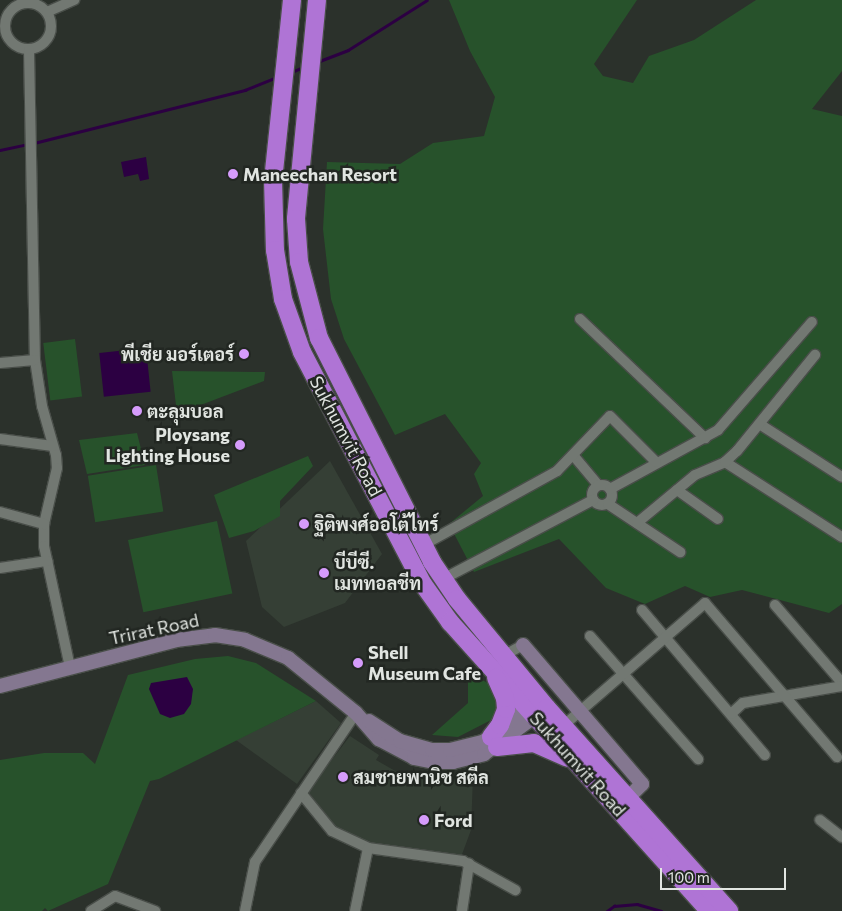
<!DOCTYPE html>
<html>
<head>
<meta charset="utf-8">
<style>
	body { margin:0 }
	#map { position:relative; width:842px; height:911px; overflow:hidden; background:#2b312b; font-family:Commissioner,Sarabun,sans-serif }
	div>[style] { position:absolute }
	.built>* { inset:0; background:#353f35 }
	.green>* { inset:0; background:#27522b; transform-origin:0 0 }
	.water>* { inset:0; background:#2c0042; transform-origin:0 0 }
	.stream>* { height:2.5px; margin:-1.25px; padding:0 1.25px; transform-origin:1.25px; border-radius:1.25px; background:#2c0042 }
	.roads { filter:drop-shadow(1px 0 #494e49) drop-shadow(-1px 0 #494e49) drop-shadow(0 1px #494e49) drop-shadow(0 -1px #494e49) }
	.street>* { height:10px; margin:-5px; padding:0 5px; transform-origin:5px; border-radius:5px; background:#727872 }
	.street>.ring { margin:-5px; padding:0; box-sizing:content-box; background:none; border:10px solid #727872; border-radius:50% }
	.secondary>* { height:14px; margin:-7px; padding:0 7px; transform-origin:7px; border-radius:7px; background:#847790 }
	.highway>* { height:18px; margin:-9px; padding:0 9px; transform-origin:9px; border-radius:9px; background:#af74d5 }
	.dots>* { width:14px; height:14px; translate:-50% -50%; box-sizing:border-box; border:2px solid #222722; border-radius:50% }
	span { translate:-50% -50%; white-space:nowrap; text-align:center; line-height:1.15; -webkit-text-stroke:5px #222722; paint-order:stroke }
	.poi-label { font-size:18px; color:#e1e5e1; font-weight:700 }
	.left { translate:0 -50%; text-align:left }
	.right { translate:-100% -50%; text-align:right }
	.street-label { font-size:18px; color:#e1e5e1 }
	.scale { position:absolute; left:660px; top:868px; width:126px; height:22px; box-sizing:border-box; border:2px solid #e1e5e1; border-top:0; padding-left:6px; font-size:15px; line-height:18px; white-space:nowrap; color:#e1e5e1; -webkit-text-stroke:4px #222722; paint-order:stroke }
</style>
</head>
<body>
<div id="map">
	<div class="built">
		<div style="clip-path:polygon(330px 461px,382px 554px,345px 603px,284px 627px,262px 607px,246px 541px)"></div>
		<div style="clip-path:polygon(316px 701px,341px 723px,297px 784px,236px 740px)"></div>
		<div style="clip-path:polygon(350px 736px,379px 755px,376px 760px,397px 772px,441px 783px,473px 776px,471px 830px,461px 857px,369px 844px,333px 826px,308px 791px)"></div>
	</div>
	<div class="green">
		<div style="clip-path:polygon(449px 0,637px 0,594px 64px,603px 76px,633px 83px,649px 56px,694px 40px,756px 0,842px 0,842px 71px,812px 109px,842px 116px,842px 604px,829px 613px,742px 590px,710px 597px,685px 586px,645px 604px,606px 588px,559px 539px,474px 572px,449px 524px,483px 496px,474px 474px,481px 463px,445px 414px,395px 435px,344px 339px,331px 299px,323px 229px,327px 162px,400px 164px,433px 143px,484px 136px,495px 97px,470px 51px)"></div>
		<div style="left:75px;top:339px;width:58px;height:32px;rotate:83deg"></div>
		<div style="clip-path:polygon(172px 371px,265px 372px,264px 381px,177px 414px)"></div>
		<div style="clip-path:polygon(137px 433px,145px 465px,87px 474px,79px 440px)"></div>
		<div style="clip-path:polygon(308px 456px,313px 466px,280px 501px,280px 516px,254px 531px,229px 538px,214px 495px)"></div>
		<div style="left:156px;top:465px;width:47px;height:69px;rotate:81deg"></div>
		<div style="left:217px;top:521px;width:74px;height:91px;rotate:78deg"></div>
		<div style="clip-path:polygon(228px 656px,256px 663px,316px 701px,159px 779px,150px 781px,108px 884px,48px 911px,45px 908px,42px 911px,0 911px,0 760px,44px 753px,83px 753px,95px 764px,128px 675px,195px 659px)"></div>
		<div style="clip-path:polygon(480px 679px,490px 684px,500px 700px,497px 717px,458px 737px,432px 735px,468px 703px,468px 680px)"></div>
	</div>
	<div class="water">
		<div style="clip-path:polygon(146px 157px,149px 179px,140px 181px,138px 174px,124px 177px,121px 162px)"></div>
		<div style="left:146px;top:348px;width:44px;height:47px;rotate:84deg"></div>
		<div style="clip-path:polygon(187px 677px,193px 689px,191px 704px,184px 714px,170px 718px,160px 714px,149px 689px,151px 683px)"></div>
	</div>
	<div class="stream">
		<div style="left:317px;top:62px;width:33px;rotate:-21deg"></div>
		<div style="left:348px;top:50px;width:93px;rotate:-32.3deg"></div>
		<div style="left:292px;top:72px;width:12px;rotate:-24deg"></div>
		<div style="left:34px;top:143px;width:218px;rotate:-14.1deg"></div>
		<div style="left:245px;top:90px;width:35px;rotate:-22deg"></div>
		<div style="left:0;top:150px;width:30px;rotate:-12deg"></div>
		<div style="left:607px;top:911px;width:9px;rotate:-36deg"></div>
		<div style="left:614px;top:906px;width:23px;rotate:-5deg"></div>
		<div style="left:637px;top:904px;width:25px;rotate:16deg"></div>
	</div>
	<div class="roads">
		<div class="street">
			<div class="ring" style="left:5px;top:3px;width:36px;height:36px"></div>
			<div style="left:47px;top:12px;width:30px;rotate:-24deg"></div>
			<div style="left:29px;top:50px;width:310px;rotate:88.9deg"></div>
			<div style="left:35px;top:360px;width:47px;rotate:81.3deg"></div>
			<div style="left:42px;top:406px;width:51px;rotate:74.1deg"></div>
			<div style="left:56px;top:455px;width:13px;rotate:86deg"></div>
			<div style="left:57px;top:468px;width:57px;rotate:103.1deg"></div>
			<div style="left:44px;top:524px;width:22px;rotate:90deg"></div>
			<div style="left:44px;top:546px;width:124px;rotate:77.9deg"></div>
			<div style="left:580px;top:319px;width:173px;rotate:43.6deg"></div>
			<div style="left:0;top:363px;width:35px;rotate:-5deg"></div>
			<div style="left:761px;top:425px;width:96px;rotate:32.7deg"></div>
			<div style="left:0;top:439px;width:53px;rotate:7.5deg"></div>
			<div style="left:573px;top:455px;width:39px;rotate:50deg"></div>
			<div style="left:725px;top:462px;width:139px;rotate:32.7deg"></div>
			<div class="ring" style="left:592px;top:485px;width:10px;height:10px"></div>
			<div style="left:610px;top:489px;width:123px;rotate:-28.6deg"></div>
			<div style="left:718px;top:430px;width:143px;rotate:-49deg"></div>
			<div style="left:677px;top:490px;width:50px;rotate:35.3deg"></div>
			<div style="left:608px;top:504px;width:87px;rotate:33.7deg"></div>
			<div style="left:0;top:512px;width:46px;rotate:15.3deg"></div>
			<div style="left:637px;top:523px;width:75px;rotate:-39.6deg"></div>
			<div style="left:695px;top:475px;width:33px;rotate:-23deg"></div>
			<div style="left:725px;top:462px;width:16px;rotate:-43deg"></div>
			<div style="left:737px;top:451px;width:124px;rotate:-50.9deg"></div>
			<div style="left:423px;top:545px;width:153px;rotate:-28.9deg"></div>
			<div style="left:557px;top:471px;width:76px;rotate:-46.1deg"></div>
			<div style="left:610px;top:416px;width:65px;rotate:45deg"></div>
			<div style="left:0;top:568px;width:48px;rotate:-8.5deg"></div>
			<div style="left:443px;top:579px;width:170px;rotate:-27.8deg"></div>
			<div style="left:775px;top:605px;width:103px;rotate:49.3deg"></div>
			<div style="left:642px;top:610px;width:190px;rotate:49.7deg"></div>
			<div style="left:590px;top:636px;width:164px;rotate:48.7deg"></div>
			<div style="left:503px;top:656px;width:23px;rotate:-29deg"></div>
			<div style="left:731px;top:714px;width:16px;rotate:-43deg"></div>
			<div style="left:743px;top:703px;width:100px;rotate:-9.7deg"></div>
			<div style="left:563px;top:726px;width:188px;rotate:-40.9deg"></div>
			<div style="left:705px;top:603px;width:203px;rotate:49.4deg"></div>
			<div style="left:301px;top:793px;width:49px;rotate:50.8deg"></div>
			<div style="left:332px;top:831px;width:40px;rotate:25deg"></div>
			<div style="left:368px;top:848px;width:96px;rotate:7.8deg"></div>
			<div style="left:463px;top:861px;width:60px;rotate:29.1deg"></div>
			<div style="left:820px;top:820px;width:28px;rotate:38deg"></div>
			<div style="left:91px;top:911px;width:28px;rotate:-32deg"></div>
			<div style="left:115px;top:896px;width:43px;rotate:20.6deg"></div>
			<div style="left:245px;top:911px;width:50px;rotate:-78.5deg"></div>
			<div style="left:255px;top:862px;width:180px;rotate:-55.9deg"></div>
			<div style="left:355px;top:911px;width:64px;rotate:-78.3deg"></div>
			<div style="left:462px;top:911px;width:48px;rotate:-81.5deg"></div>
		</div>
		<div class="secondary">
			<div style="left:523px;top:645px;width:183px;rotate:49.4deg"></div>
			<div style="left:642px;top:784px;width:20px;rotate:135deg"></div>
			<div style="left:0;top:686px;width:182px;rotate:-14.6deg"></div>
			<div style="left:176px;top:640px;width:39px;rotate:-7deg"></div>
			<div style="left:215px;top:635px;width:30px;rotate:9deg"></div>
			<div style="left:245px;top:640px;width:47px;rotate:22.7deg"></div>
			<div style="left:288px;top:658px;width:87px;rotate:39deg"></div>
			<div style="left:356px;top:713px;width:35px;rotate:49deg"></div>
			<div style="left:379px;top:739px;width:40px;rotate:28deg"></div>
			<div style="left:414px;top:758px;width:20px;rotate:11deg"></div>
			<div style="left:434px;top:762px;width:19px"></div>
			<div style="left:453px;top:762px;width:32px;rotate:-14deg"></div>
			<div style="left:484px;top:754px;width:72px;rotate:-36.6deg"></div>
			<div style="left:369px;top:721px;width:37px;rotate:33deg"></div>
			<div style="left:400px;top:741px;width:33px;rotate:16deg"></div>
			<div style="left:432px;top:750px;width:18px"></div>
			<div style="left:450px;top:750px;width:34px;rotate:-14deg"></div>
			<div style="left:483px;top:742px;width:64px;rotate:-37.4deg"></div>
		</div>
		<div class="highway">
			<div style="left:292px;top:0;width:181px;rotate:96deg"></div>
			<div style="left:273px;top:180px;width:70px;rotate:88.4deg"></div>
			<div style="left:275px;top:250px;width:50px;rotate:80.7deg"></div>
			<div style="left:283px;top:299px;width:56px;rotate:70.3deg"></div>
			<div style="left:302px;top:352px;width:262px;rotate:62.5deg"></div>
			<div style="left:423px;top:584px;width:47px;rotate:54.6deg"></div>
			<div style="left:450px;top:622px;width:388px;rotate:48.1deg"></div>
			<div style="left:317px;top:0;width:220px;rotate:95.5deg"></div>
			<div style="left:296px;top:219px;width:43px;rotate:86deg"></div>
			<div style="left:299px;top:262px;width:79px;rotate:75.3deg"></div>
			<div style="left:319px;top:338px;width:251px;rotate:63.2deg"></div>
			<div style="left:432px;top:562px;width:45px;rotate:56deg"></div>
			<div style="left:457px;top:599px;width:141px;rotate:50.5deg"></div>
			<div style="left:547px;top:708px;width:273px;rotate:48.1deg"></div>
			<div style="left:491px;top:737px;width:15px;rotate:-53deg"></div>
			<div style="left:500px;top:725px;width:17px;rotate:-69deg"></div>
			<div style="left:506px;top:709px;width:11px;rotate:-95deg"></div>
			<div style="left:505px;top:698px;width:22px;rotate:-114deg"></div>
			<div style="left:497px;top:747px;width:37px;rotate:-6deg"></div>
			<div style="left:534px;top:743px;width:36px;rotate:24deg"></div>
		</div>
	</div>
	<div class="dots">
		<div style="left:233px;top:174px;background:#d59bfb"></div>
		<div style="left:244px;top:354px;background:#d59bfb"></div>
		<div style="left:137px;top:411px;background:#d59bfb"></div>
		<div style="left:240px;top:445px;background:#d59bfb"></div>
		<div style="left:304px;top:524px;background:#d59bfb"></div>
		<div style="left:324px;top:573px;background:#d59bfb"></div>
		<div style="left:358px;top:663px;background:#d59bfb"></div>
		<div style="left:343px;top:777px;background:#d59bfb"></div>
		<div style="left:424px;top:820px;background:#d59bfb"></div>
	</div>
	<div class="poi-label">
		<span class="left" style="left:243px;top:174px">Maneechan Resort</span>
		<span class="right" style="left:234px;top:354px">พีเชีย มอร์เตอร์</span>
		<span class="left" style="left:147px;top:411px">ตะลุมบอล</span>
		<span class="right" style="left:230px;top:445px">Ploysang<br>Lighting House</span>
		<span class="left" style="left:314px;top:524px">ฐิติพงศ์ออโต้ไทร์</span>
		<span class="left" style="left:334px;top:573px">บีบีซี.<br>เมททอลชีท</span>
		<span class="left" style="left:368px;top:663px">Shell<br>Museum Cafe</span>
		<span class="left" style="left:353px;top:777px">สมชายพานิช สตีล</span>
		<span class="left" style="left:434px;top:820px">Ford</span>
	</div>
	<div class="street-label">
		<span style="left:346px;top:436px;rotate:62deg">Sukhumvit Road</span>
		<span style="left:154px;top:629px;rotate:-12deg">Trirat Road</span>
		<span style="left:578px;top:764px;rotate:48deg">Sukhumvit Road</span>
	</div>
	<div class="scale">100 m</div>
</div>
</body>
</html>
